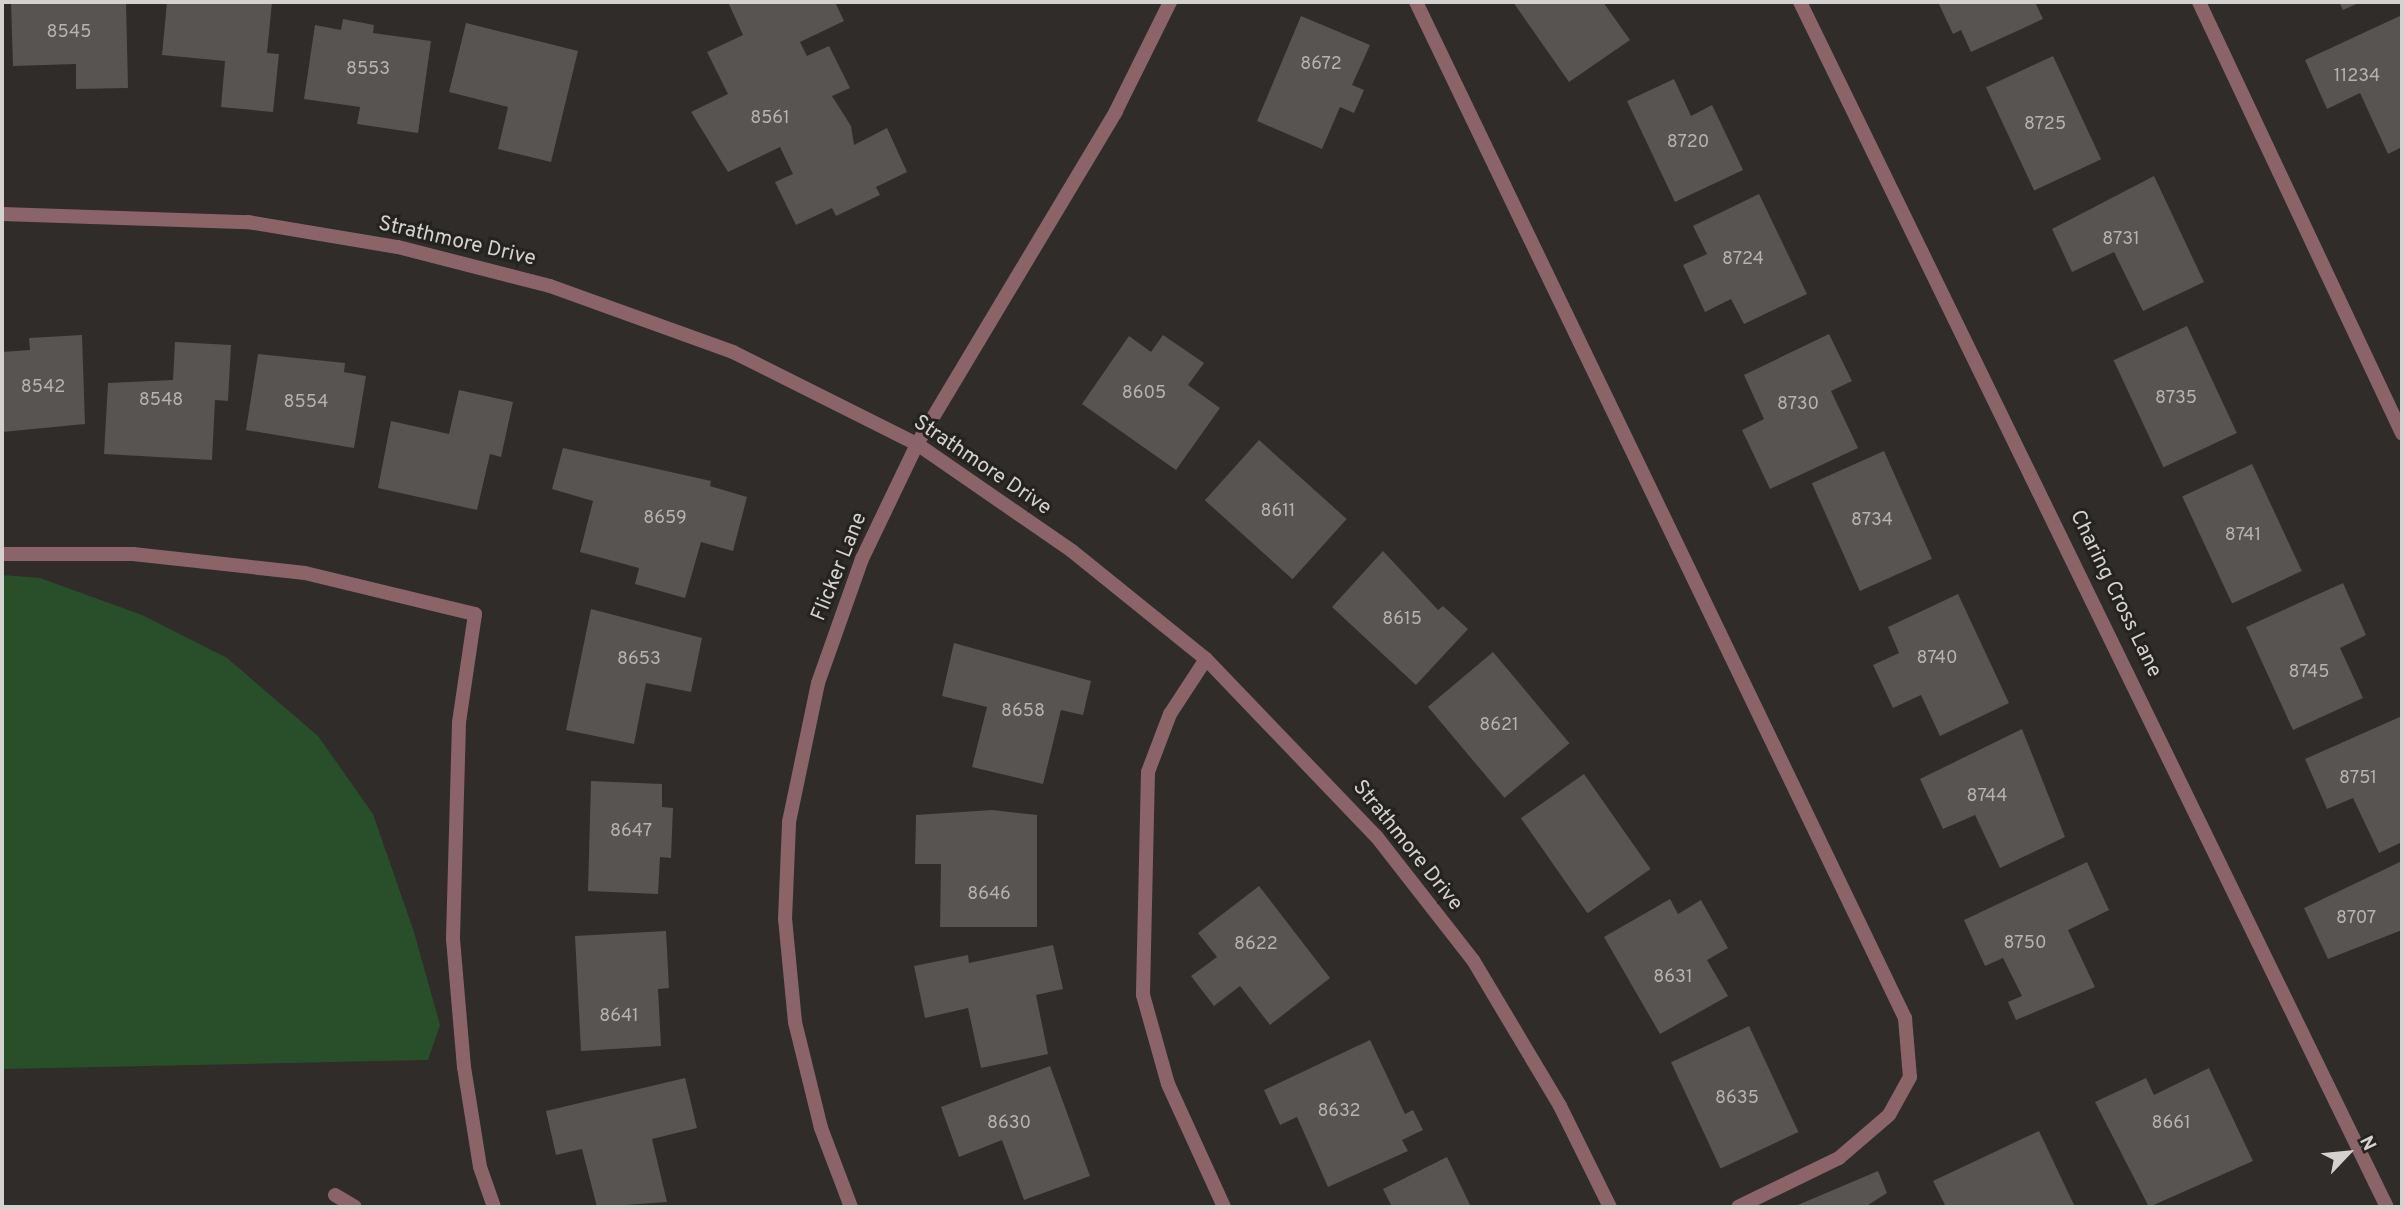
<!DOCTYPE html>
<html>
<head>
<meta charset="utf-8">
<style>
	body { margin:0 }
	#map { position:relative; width:2404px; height:1209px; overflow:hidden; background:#2f2c2a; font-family:Overpass,sans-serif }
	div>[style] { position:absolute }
	.green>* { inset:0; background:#284f2a }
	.building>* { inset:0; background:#575451; transform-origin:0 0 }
	.service>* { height:14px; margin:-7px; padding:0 7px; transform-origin:7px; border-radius:7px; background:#8b646a }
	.minor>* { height:14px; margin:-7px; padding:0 7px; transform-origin:7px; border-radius:7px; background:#8b646a }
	span { translate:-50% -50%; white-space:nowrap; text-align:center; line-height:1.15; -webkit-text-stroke:6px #252320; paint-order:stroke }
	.number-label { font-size:18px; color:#b5b2b0 }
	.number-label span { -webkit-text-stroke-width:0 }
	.street-label { font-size:21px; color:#d4d2d0 }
	.frame { position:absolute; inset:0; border:4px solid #d4d2d0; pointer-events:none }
	.north { position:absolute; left:2313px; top:1118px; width:70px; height:70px; -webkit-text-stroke:5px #252320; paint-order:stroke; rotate:64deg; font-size:19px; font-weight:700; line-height:28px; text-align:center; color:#d4d2d0 }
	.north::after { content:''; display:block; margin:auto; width:24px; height:32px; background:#d4d2d0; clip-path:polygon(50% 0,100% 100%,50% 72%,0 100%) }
</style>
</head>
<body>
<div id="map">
	<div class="green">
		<div style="clip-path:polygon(2px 575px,40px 578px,142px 615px,227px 658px,318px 736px,373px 814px,414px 932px,440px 1025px,428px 1060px,2px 1069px)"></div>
	</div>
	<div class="building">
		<div style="clip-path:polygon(11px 2px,126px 2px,128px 88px,76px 89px,76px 64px,13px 66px)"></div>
		<div style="clip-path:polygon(167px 2px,272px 2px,267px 53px,279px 54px,273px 112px,221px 107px,225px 61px,162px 55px)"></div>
		<div style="clip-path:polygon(728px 2px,835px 2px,844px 21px,800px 42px,807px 56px,829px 46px,850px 88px,832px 96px,851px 126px,854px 145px,887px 128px,907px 172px,876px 187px,880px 195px,836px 216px,832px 208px,796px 225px,775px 182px,793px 174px,780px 147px,728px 172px,691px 112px,728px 94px,707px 52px,743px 35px)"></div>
		<div style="clip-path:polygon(1513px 2px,1603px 2px,1630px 40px,1569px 82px)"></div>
		<div style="clip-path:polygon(1938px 2px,2035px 2px,2043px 19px,1971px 52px,1961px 30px,1953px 34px)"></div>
		<div style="clip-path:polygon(2339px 2px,2361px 2px,2343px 10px)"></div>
		<div style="clip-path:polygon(2402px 15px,2402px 147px,2388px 154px,2360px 93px,2327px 109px,2305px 60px)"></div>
		<div style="clip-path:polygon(1301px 16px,1370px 45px,1352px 85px,1364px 90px,1354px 113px,1340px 107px,1322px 149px,1257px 121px)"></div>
		<div style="clip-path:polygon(343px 19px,374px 25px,373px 33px,431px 41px,418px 133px,357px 124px,360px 107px,304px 99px,315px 25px,341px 30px)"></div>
		<div style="clip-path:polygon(466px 23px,578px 51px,551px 162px,498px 149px,508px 107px,449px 92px)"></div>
		<div style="left:2053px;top:56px;width:114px;height:74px;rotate:65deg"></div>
		<div style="clip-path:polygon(1674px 79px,1691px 116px,1712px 105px,1743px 170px,1675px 202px,1627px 101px)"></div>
		<div style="clip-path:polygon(2154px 176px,2204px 282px,2143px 311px,2114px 252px,2072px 272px,2052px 229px)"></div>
		<div style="clip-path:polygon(1759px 194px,1807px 294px,1744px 324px,1731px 299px,1705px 312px,1683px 265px,1707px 254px,1693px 226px)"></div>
		<div style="left:2187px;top:326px;width:118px;height:81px;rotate:65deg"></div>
		<div style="clip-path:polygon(1829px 334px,1852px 381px,1831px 391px,1858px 448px,1770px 489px,1742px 430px,1764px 419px,1744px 375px)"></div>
		<div style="clip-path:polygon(82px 335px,85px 424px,2px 432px,2px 352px,30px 350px,29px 338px)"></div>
		<div style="clip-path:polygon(1163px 335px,1204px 363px,1188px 385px,1220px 408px,1176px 470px,1082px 404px,1129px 336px,1151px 352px)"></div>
		<div style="clip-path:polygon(175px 342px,231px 345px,228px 401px,215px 400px,212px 460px,104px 454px,108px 383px,173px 380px)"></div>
		<div style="clip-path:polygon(258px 354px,345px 363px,344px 372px,366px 376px,354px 448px,246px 430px)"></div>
		<div style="clip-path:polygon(459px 390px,513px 402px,501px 457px,490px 454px,477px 510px,378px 488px,391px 421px,449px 434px)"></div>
		<div style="left:1259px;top:440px;width:118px;height:81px;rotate:42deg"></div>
		<div style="clip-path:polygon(563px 448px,711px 481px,710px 486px,747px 497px,733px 551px,701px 542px,685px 598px,635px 584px,639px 568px,580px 552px,593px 501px,552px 489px)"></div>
		<div style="left:1884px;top:451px;width:118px;height:79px;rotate:66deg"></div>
		<div style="left:2252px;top:464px;width:118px;height:77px;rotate:65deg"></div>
		<div style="clip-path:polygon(1383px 551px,1438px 610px,1443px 606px,1468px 629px,1416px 685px,1332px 607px)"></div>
		<div style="clip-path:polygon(2343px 583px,2366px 635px,2340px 648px,2363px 698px,2293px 730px,2246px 627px)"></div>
		<div style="clip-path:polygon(1958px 594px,2009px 703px,1940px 736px,1921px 695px,1893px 708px,1873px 665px,1899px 653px,1888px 627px)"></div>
		<div style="clip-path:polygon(591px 609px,702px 638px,691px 692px,646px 683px,634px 744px,566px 730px)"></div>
		<div style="clip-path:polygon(954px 643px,1091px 681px,1083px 715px,1061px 710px,1043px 784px,972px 767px,987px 707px,942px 696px)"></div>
		<div style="left:1493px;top:652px;width:119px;height:85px;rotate:50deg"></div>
		<div style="clip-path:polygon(2402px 716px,2402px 842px,2379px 853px,2353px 798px,2327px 809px,2305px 759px)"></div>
		<div style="clip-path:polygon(2022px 729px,2065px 837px,2000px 868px,1975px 815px,1943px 829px,1920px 779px)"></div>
		<div style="left:1584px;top:774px;width:116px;height:77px;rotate:55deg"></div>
		<div style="clip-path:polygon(591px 781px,662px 784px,662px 807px,673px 808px,671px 858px,660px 857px,658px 894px,588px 891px)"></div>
		<div style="clip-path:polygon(992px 810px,1037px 815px,1037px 927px,940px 927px,941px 864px,915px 864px,916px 815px)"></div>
		<div style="clip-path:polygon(2402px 861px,2402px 930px,2328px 959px,2304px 908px)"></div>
		<div style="clip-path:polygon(2087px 862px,2109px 910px,2068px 930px,2095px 987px,2016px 1020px,2008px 1002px,2022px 996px,2003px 958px,1985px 966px,1964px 920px)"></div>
		<div style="clip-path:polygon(1259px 886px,1330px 978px,1270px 1025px,1240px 986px,1214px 1006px,1191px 976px,1217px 957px,1198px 933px)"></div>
		<div style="clip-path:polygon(1670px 899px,1678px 914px,1701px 900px,1728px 948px,1707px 960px,1728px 996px,1660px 1034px,1604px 937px)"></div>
		<div style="clip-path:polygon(666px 931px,669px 988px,658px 989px,661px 1046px,581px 1051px,575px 936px)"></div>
		<div style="clip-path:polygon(1053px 945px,1063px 989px,1036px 995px,1048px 1054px,981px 1068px,968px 1008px,925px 1018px,914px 966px,968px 955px,969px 963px)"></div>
		<div style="left:1749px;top:1026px;width:117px;height:86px;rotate:65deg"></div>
		<div style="clip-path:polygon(1370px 1040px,1405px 1114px,1413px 1110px,1423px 1130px,1402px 1140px,1408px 1151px,1328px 1187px,1297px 1117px,1280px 1125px,1264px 1090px)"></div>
		<div style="clip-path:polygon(1050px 1066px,1090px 1176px,1024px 1200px,1002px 1140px,959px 1157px,941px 1107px)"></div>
		<div style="clip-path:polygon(2209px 1068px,2253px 1161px,2149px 1207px,2095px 1102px,2146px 1078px,2154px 1095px)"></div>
		<div style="clip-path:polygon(685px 1078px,697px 1128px,652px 1139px,667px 1202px,597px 1207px,582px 1149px,556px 1155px,546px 1111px)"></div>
		<div style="clip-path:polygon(2039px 1131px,2075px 1207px,1946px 1207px,1933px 1181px)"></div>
		<div style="clip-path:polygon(1447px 1157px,1471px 1207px,1392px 1207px,1383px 1189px)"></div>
		<div style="clip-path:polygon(1878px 1171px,1887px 1193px,1865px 1207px,1793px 1207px)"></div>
	</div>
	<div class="service">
		<div style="left:1416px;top:2px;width:1128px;rotate:64.3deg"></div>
		<div style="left:1905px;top:1018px;width:59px;rotate:85.2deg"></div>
		<div style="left:1910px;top:1077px;width:43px;rotate:118.9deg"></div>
		<div style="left:1889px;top:1115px;width:66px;rotate:139.3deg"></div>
		<div style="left:1839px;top:1158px;width:112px;rotate:154.1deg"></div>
		<div style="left:2199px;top:2px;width:477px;rotate:64.8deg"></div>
		<div style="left:2px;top:554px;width:131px"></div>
		<div style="left:133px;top:554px;width:173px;rotate:6.3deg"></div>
		<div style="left:305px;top:573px;width:175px;rotate:13.6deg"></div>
		<div style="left:475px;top:614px;width:110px;rotate:98.4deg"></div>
		<div style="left:459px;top:723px;width:216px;rotate:91.6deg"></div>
		<div style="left:453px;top:939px;width:128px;rotate:85.1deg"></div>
		<div style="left:464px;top:1067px;width:101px;rotate:80.9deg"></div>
		<div style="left:480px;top:1167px;width:42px;rotate:70.7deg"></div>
		<div style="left:1206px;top:659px;width:66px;rotate:123.2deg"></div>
		<div style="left:1170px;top:714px;width:62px;rotate:110.8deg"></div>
		<div style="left:1148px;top:772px;width:223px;rotate:91.3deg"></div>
		<div style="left:1143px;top:995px;width:92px;rotate:74.3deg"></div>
		<div style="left:1168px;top:1084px;width:135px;rotate:65.5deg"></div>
		<div style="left:335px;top:1195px;width:23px;rotate:31deg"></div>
	</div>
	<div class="minor">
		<div style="left:1800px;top:2px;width:1340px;rotate:64.03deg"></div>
		<div style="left:2px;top:214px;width:246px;rotate:1.9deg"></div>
		<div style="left:248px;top:222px;width:152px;rotate:9.5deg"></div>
		<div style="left:398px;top:247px;width:157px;rotate:14.4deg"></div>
		<div style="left:550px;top:286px;width:195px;rotate:19.8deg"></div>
		<div style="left:733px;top:352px;width:206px;rotate:26.6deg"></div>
		<div style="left:917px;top:444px;width:188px;rotate:34.6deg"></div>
		<div style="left:1072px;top:551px;width:172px;rotate:38.9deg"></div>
		<div style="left:1206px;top:659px;width:245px;rotate:46.2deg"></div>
		<div style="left:1376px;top:836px;width:157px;rotate:52deg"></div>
		<div style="left:1473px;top:960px;width:170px;rotate:59.2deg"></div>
		<div style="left:1560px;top:1106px;width:113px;rotate:63.7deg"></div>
		<div style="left:851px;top:1207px;width:85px;rotate:-110.8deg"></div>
		<div style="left:821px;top:1128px;width:109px;rotate:-103.8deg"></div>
		<div style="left:795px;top:1022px;width:103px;rotate:-95.5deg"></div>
		<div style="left:785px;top:919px;width:97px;rotate:-87.6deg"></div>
		<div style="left:789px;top:822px;width:142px;rotate:-78.2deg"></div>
		<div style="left:818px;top:683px;width:132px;rotate:-70.5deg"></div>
		<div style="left:862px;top:559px;width:127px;rotate:-64.4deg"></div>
		<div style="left:917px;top:444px;width:388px;rotate:-59.1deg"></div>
		<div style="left:1116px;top:111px;width:122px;rotate:-63.6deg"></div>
	</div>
	<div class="number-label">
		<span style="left:69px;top:33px">8545</span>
		<span style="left:1321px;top:65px">8672</span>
		<span style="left:368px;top:70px">8553</span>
		<span style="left:2357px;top:77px">11234</span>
		<span style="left:770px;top:119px">8561</span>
		<span style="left:2045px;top:125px">8725</span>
		<span style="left:1688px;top:143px">8720</span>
		<span style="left:2121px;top:240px">8731</span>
		<span style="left:1743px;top:260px">8724</span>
		<span style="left:43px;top:388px">8542</span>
		<span style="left:1144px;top:394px">8605</span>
		<span style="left:2176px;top:399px">8735</span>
		<span style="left:161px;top:401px">8548</span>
		<span style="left:306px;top:403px">8554</span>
		<span style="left:1798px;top:405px">8730</span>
		<span style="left:1278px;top:512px">8611</span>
		<span style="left:665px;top:519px">8659</span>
		<span style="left:1872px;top:521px">8734</span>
		<span style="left:2243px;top:536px">8741</span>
		<span style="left:1402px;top:620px">8615</span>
		<span style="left:1937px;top:659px">8740</span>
		<span style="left:639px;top:660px">8653</span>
		<span style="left:2309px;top:673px">8745</span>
		<span style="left:1023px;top:712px">8658</span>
		<span style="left:1499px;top:726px">8621</span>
		<span style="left:2358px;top:779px">8751</span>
		<span style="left:1987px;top:797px">8744</span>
		<span style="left:631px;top:832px">8647</span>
		<span style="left:989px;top:895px">8646</span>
		<span style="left:2356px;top:919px">8707</span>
		<span style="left:2025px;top:944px">8750</span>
		<span style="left:1256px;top:945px">8622</span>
		<span style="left:1673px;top:978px">8631</span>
		<span style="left:619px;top:1017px">8641</span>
		<span style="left:1737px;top:1099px">8635</span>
		<span style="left:1339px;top:1112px">8632</span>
		<span style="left:1009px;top:1124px">8630</span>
		<span style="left:2171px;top:1124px">8661</span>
	</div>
	<div class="street-label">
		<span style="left:457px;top:242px;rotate:13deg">Strathmore Drive</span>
		<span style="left:982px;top:466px;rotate:34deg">Strathmore Drive</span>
		<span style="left:840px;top:567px;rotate:-68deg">Flicker Lane</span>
		<span style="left:2115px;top:594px;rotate:64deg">Charing Cross Lane</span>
		<span style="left:1407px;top:846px;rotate:51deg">Strathmore Drive</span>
	</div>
	<div class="frame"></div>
	<div class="north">N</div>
</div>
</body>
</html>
